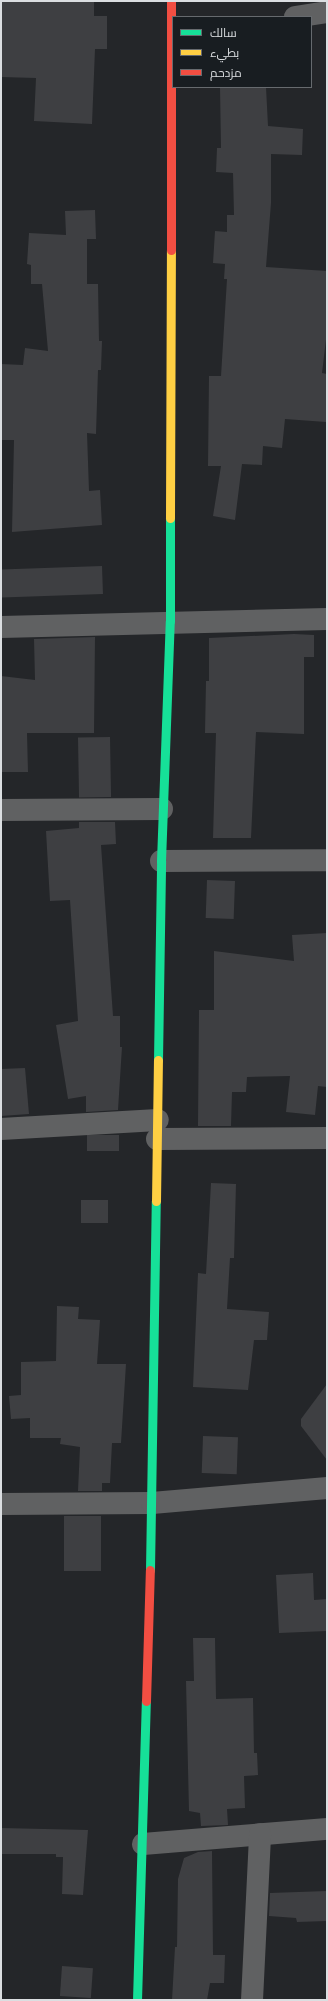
<!DOCTYPE html>
<html>
<head>
<meta charset="utf-8">
<style>
	body { margin:0 }
	#map { position:relative; width:328px; height:2001px; overflow:hidden; background:#242629; font-family:Roboto,Cairo,sans-serif }
	div>[style] { position:absolute }
	.building>* { inset:0; background:#3e3f42; transform-origin:0 0 }
	.street>* { height:22px; margin:-11px; padding:0 11px; transform-origin:11px; border-radius:11px; background:#606162 }
	.fast>* { height:9px; margin:-4.5px; padding:0 4.5px; transform-origin:4.5px; border-radius:4.5px; background:#16e098 }
	.slow>* { height:9px; margin:-4.5px; padding:0 4.5px; transform-origin:4.5px; border-radius:4.5px; background:#ffcf43 }
	.jam>* { height:9px; margin:-4.5px; padding:0 4.5px; transform-origin:4.5px; border-radius:4.5px; background:#f24e42 }
	span { translate:-50% -50%; white-space:nowrap; text-align:center; line-height:1.15; -webkit-text-stroke:3px #181d21; paint-order:stroke }
	.frame { position:absolute; inset:0; border:2px solid #dbdee1; pointer-events:none }
	.legend { position:absolute; left:172px; top:16px; width:140px; height:72px; box-sizing:border-box; background:#181d21; border:1px solid #666a6e; margin:0; padding:5px 7px; list-style:none; font-size:12px; color:#dbdee1 }
	.legend li { display:flex; align-items:center; gap:8px; height:20px }
	.legend b { width:20px; border:1px solid #666a6e }
</style>
</head>
<body>
<div id="map">
	<div class="building">
		<div style="clip-path:polygon(1px 1px,94px 1px,94px 16px,107px 16px,107px 49px,95px 49px,92px 124px,34px 121px,36px 78px,1px 77px)"></div>
		<div style="clip-path:polygon(220px 87px,266px 87px,268px 126px,303px 129px,302px 155px,271px 154px,271px 203px,266px 267px,327px 271px,327px 331px,322px 373px,327px 374px,326px 422px,285px 419px,282px 448px,263px 446px,262px 465px,242px 464px,235px 520px,213px 516px,221px 466px,208px 466px,209px 376px,221px 376px,227px 279px,224px 279px,225px 264px,213px 263px,215px 231px,227px 232px,227px 215px,234px 215px,233px 173px,216px 172px,217px 148px,221px 148px)"></div>
		<div style="clip-path:polygon(95px 210px,96px 239px,87px 239px,87px 284px,98px 284px,99px 341px,102px 341px,101px 370px,98px 370px,96px 434px,87px 433px,89px 491px,100px 490px,102px 525px,12px 532px,14px 440px,1px 440px,1px 364px,23px 365px,25px 348px,48px 351px,42px 284px,31px 284px,31px 265px,27px 264px,29px 233px,66px 235px,65px 211px)"></div>
		<div style="left:102px;top:566px;width:28px;height:101px;rotate:88deg"></div>
		<div style="clip-path:polygon(294px 634px,314px 635px,314px 657px,304px 657px,304px 734px,256px 732px,251px 838px,213px 838px,216px 733px,205px 733px,206px 681px,209px 681px,209px 638px)"></div>
		<div style="clip-path:polygon(95px 637px,94px 733px,27px 733px,28px 772px,1px 772px,1px 676px,35px 680px,34px 639px)"></div>
		<div style="left:110px;top:737px;width:60px;height:32px;rotate:89deg"></div>
		<div style="clip-path:polygon(79px 822px,115px 822px,116px 844px,101px 845px,113px 1016px,120px 1016px,120px 1047px,122px 1047px,118px 1110px,86px 1112px,86px 1096px,68px 1099px,56px 1025px,78px 1021px,70px 900px,50px 901px,46px 831px,79px 828px)"></div>
		<div style="left:207px;top:880px;width:28px;height:38px;rotate:2deg"></div>
		<div style="clip-path:polygon(327px 933px,327px 1087px,318px 1086px,315px 1115px,286px 1112px,290px 1076px,247px 1077px,246px 1092px,232px 1092px,231px 1126px,198px 1126px,199px 1010px,214px 1010px,214px 951px,294px 961px,292px 935px)"></div>
		<div style="clip-path:polygon(25px 1068px,29px 1114px,1px 1116px,1px 1069px)"></div>
		<div style="left:119px;top:1135px;width:16px;height:32px;rotate:90deg"></div>
		<div style="clip-path:polygon(211px 1183px,236px 1184px,234px 1258px,230px 1258px,227px 1309px,269px 1312px,267px 1340px,254px 1340px,248px 1390px,193px 1387px,198px 1273px,206px 1274px)"></div>
		<div style="left:108px;top:1200px;width:23px;height:27px;rotate:90deg"></div>
		<div style="clip-path:polygon(57px 1306px,79px 1307px,78px 1319px,100px 1320px,97px 1364px,126px 1364px,121px 1443px,112px 1443px,110px 1483px,102px 1483px,102px 1491px,78px 1491px,80px 1447px,60px 1444px,61px 1438px,30px 1438px,30px 1418px,11px 1419px,9px 1396px,21px 1395px,21px 1362px,56px 1361px)"></div>
		<div style="clip-path:polygon(327px 1384px,327px 1460px,301px 1426px,301px 1419px)"></div>
		<div style="left:203px;top:1436px;width:35px;height:37px;rotate:2deg"></div>
		<div style="left:64px;top:1516px;width:37px;height:55px"></div>
		<div style="clip-path:polygon(313px 1573px,314px 1600px,327px 1599px,327px 1631px,279px 1633px,276px 1575px)"></div>
		<div style="clip-path:polygon(193px 1638px,215px 1638px,216px 1699px,253px 1698px,254px 1753px,257px 1753px,258px 1775px,244px 1776px,245px 1808px,227px 1809px,228px 1825px,201px 1826px,200px 1813px,189px 1811px,186px 1681px,194px 1681px)"></div>
		<div style="clip-path:polygon(1px 1828px,88px 1830px,83px 1895px,62px 1894px,63px 1857px,56px 1857px,56px 1854px,1px 1854px)"></div>
		<div style="clip-path:polygon(212px 1851px,213px 1955px,225px 1955px,224px 1983px,210px 1983px,207px 2000px,172px 2000px,175px 1947px,177px 1947px,178px 1879px,184px 1858px,198px 1852px)"></div>
		<div style="clip-path:polygon(327px 1891px,327px 1921px,297px 1922px,296px 1918px,269px 1916px,270px 1893px)"></div>
		<div style="left:62px;top:1966px;width:31px;height:30px;rotate:4deg"></div>
	</div>
	<div class="street">
		<div style="left:295px;top:17px;width:32px;rotate:-9deg"></div>
		<div style="left:1px;top:627px;width:326px;rotate:-1.4deg"></div>
		<div style="left:1px;top:810px;width:161px;rotate:-0.4deg"></div>
		<div style="left:161px;top:861px;width:166px;rotate:-0.3deg"></div>
		<div style="left:1px;top:1129px;width:157px;rotate:-3.3deg"></div>
		<div style="left:157px;top:1139px;width:170px;rotate:-0.3deg"></div>
		<div style="left:1px;top:1504px;width:151px;rotate:-0.4deg"></div>
		<div style="left:152px;top:1503px;width:176px;rotate:-4.9deg"></div>
		<div style="left:143px;top:1844px;width:185px;rotate:-4.7deg"></div>
		<div style="left:252px;top:2000px;width:166px;rotate:-87.2deg"></div>
	</div>
	<div class="fast">
		<div style="left:158px;top:1060px;width:199px;rotate:-89.1deg"></div>
		<div style="left:161px;top:861px;width:240px;rotate:-87.9deg"></div>
		<div style="left:170px;top:621px;width:103px;rotate:-90deg"></div>
		<div style="left:150px;top:1570px;width:369px;rotate:-89.1deg"></div>
		<div style="left:137px;top:2000px;width:299px;rotate:-88.3deg"></div>
	</div>
	<div class="slow">
		<div style="left:170px;top:518px;width:268px;rotate:-89.8deg"></div>
		<div style="left:156px;top:1201px;width:141px;rotate:-89.2deg"></div>
	</div>
	<div class="jam">
		<div style="left:171px;top:250px;width:249px;rotate:-90deg"></div>
		<div style="left:146px;top:1701px;width:131px;rotate:-88.3deg"></div>
	</div>
	<div class="frame"></div>
	<ul class="legend">
	<li><b style="height:5px;background:#16e098"></b>سالك</li>
	<li><b style="height:5px;background:#ffcf43"></b>بطيء</li>
	<li><b style="height:5px;background:#f24e42"></b>مزدحم</li>
	</ul>
</div>
</body>
</html>
